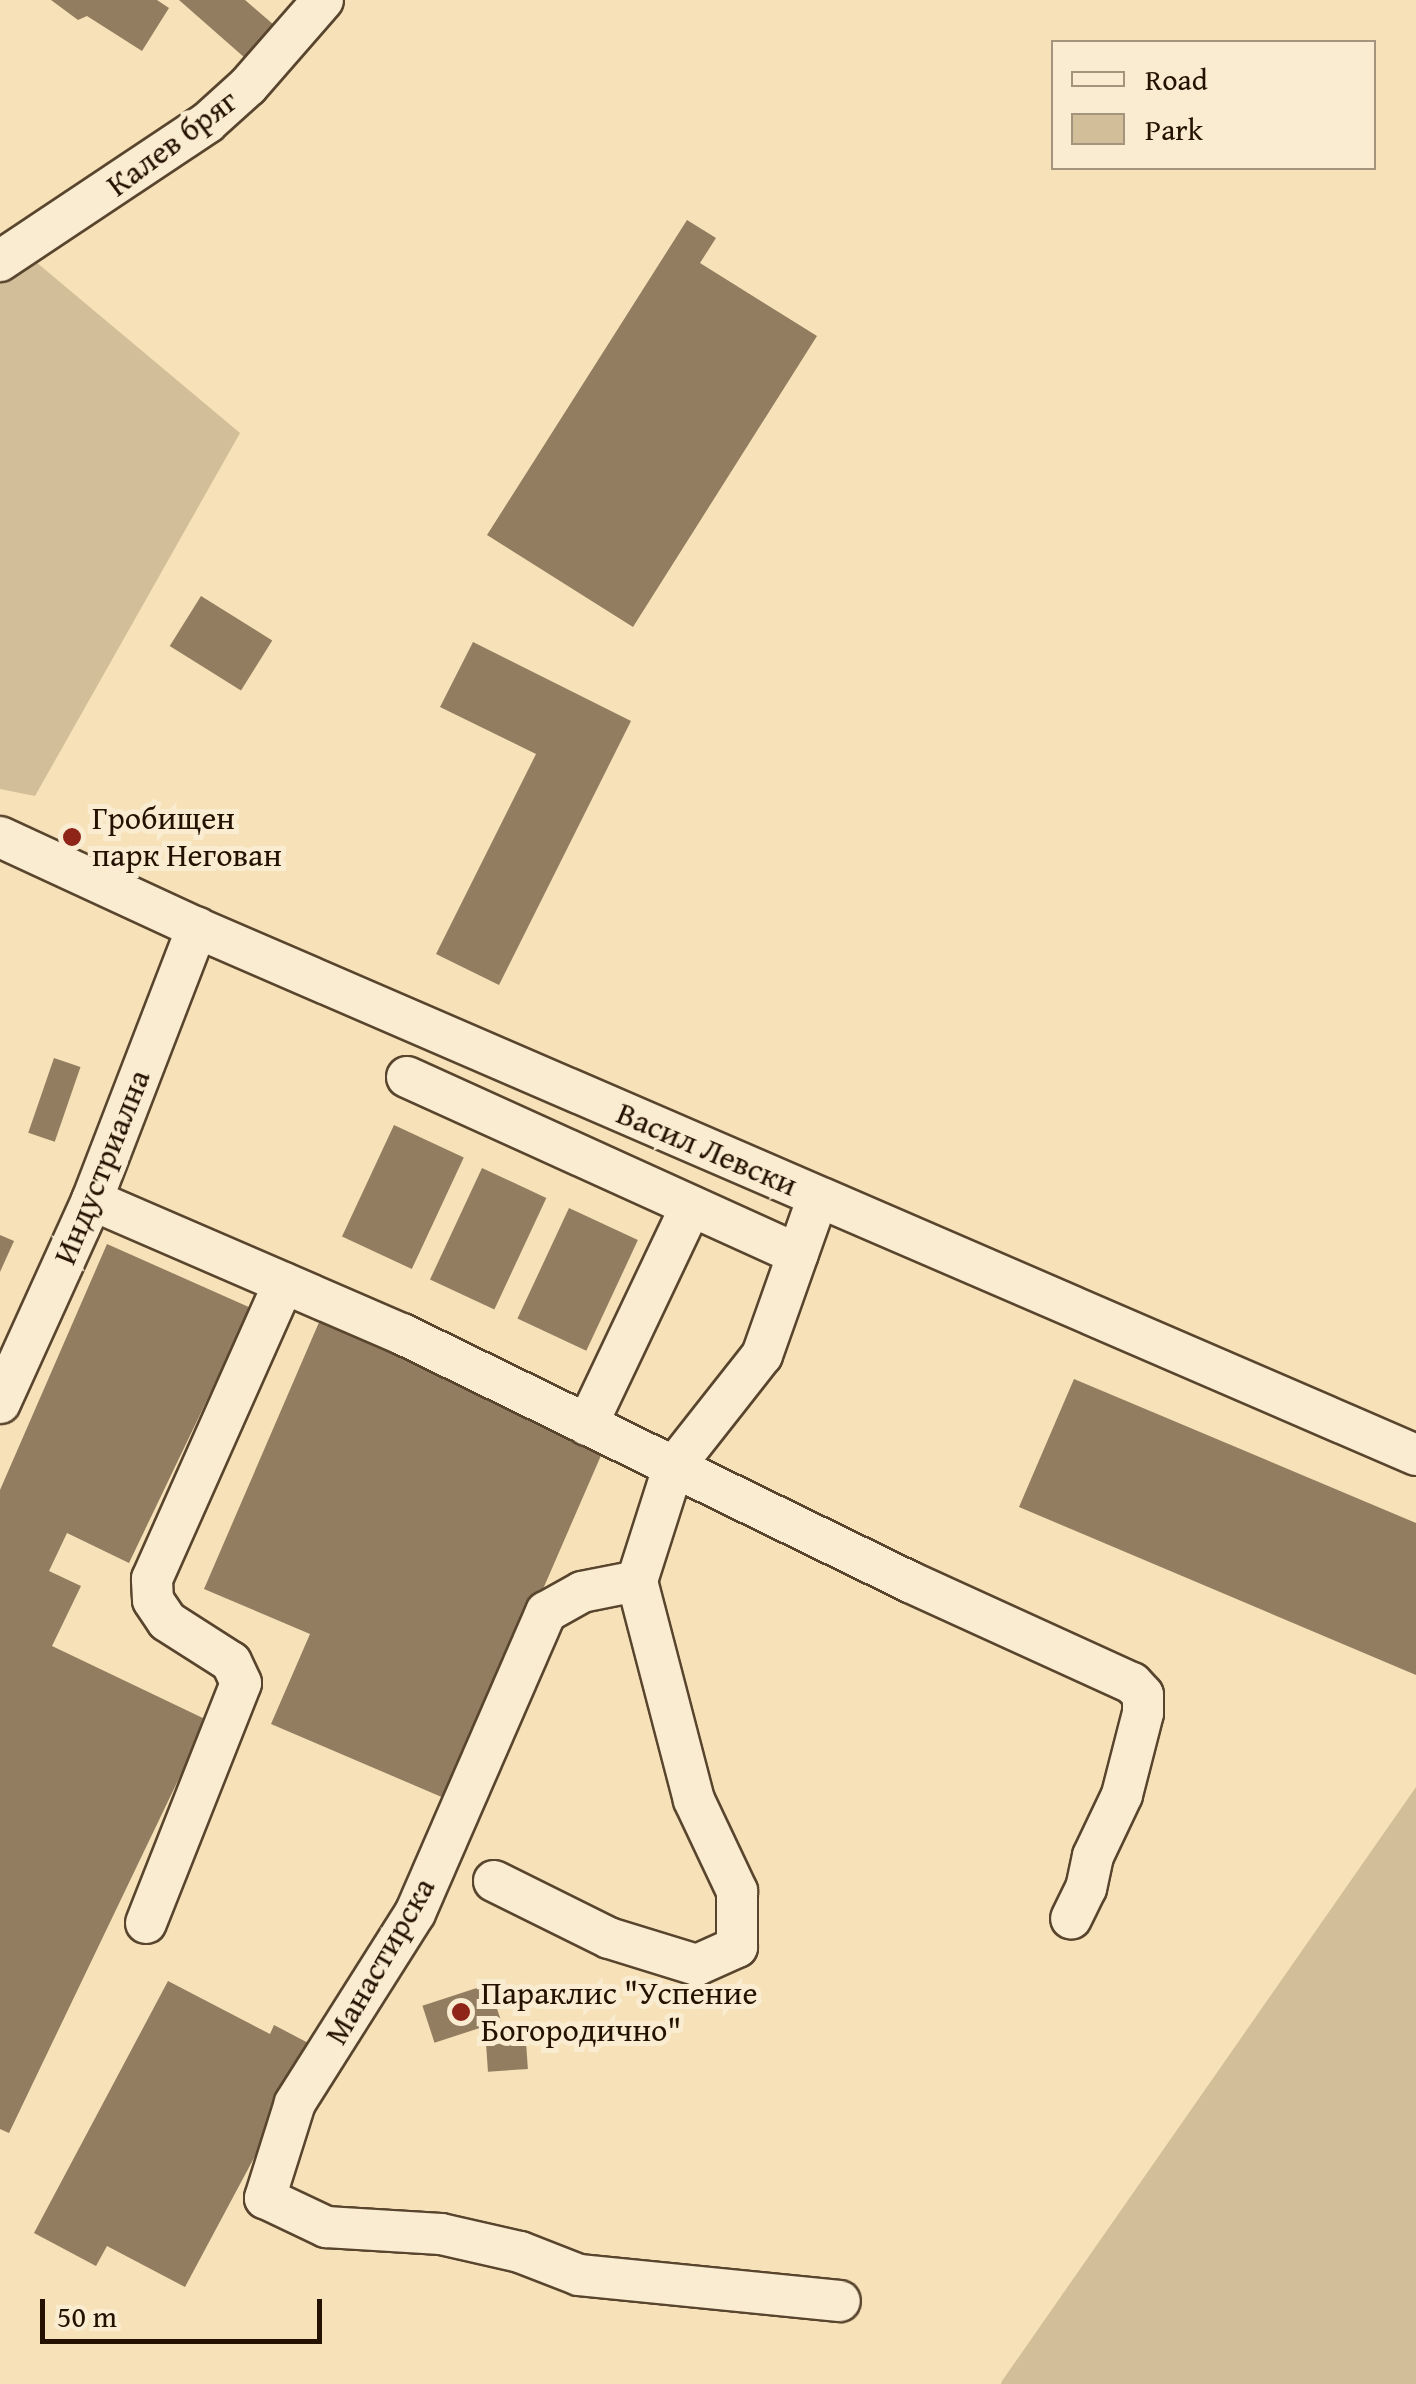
<!DOCTYPE html>
<html>
<head>
<meta charset="utf-8">
<style>
	body { margin:0 }
	#map { position:relative; width:1416px; height:2384px; overflow:hidden; background:#f6e1b8; font-family:"Gentium Book Plus",serif }
	div>[style] { position:absolute }
	.green>* { inset:0; background:#d2be99 }
	.building>* { inset:0; background:#927d60; transform-origin:0 0 }
	.roads { filter:drop-shadow(2px 0 #59452e) drop-shadow(-2px 0 #59452e) drop-shadow(0 2px #59452e) drop-shadow(0 -2px #59452e) }
	.minor>* { height:40px; margin:-20px; padding:0 20px; transform-origin:20px; border-radius:20px; background:#f9ecd1 }
	.dots>* { width:28px; height:28px; translate:-50% -50%; box-sizing:border-box; border:5px solid #f9ecd1; border-radius:50% }
	span { translate:-50% -50%; white-space:nowrap; text-align:center; line-height:1.15; -webkit-text-stroke:10px #f9ecd1; paint-order:stroke }
	.street-label { font-size:32px; color:#251100 }
	.poi-label { font-size:32px; color:#251100 }
	.left { translate:0 -50%; text-align:left }
	.legend { position:absolute; left:1051px; top:40px; width:325px; height:130px; box-sizing:border-box; background:#f9ecd1; border:2px solid #a4947d; margin:0; padding:12px 18px; list-style:none; font-size:30px; color:#251100 }
	.legend li { display:flex; align-items:center; gap:20px; height:50px }
	.legend b { width:50px; border:2px solid #a4947d }
	.scale { position:absolute; left:40px; top:2299px; width:282px; height:45px; box-sizing:border-box; border:5px solid #251100; border-top:0; padding-left:12px; font-size:30px; line-height:35px; white-space:nowrap; color:#251100; -webkit-text-stroke:8px #f9ecd1; paint-order:stroke }
</style>
</head>
<body>
<div id="map">
	<div class="green">
		<div style="clip-path:polygon(36px 262px,240px 433px,35px 796px,0 789px,0 282px)"></div>
		<div style="clip-path:polygon(1416px 1787px,1416px 2384px,1001px 2384px,1002px 2381px)"></div>
	</div>
	<div class="building">
		<div style="clip-path:polygon(51px 0,157px 0,169px 8px,142px 51px,87px 16px,78px 20px)"></div>
		<div style="clip-path:polygon(179px 0,245px 0,274px 25px,245px 58px)"></div>
		<div style="clip-path:polygon(687px 220px,716px 238px,700px 263px,817px 336px,633px 627px,487px 535px)"></div>
		<div style="left:201px;top:596px;width:84px;height:59px;rotate:32deg"></div>
		<div style="clip-path:polygon(473px 642px,631px 721px,499px 985px,436px 954px,536px 754px,440px 707px)"></div>
		<div style="left:54px;top:1058px;width:28px;height:79px;rotate:19deg"></div>
		<div style="left:394px;top:1125px;width:77px;height:123px;rotate:25deg"></div>
		<div style="left:482px;top:1168px;width:71px;height:123px;rotate:25deg"></div>
		<div style="left:569px;top:1208px;width:76px;height:122px;rotate:25deg"></div>
		<div style="clip-path:polygon(0 1235px,14px 1241px,0 1272px)"></div>
		<div style="clip-path:polygon(107px 1244px,251px 1308px,129px 1563px,67px 1533px,49px 1571px,81px 1586px,52px 1646px,207px 1720px,9px 2133px,0 2129px,0 1490px)"></div>
		<div style="clip-path:polygon(320px 1320px,606px 1444px,451px 1801px,271px 1724px,310px 1634px,204px 1589px)"></div>
		<div style="clip-path:polygon(1074px 1379px,1416px 1523px,1416px 1675px,1019px 1507px)"></div>
		<div style="clip-path:polygon(168px 1981px,270px 2034px,274px 2025px,314px 2046px,185px 2287px,107px 2246px,96px 2266px,34px 2233px)"></div>
		<div style="left:489px;top:1984px;width:39px;height:70px;rotate:72deg"></div>
		<div style="left:526px;top:2042px;width:27px;height:40px;rotate:86deg"></div>
	</div>
	<div class="roads">
		<div class="minor">
			<div style="left:0;top:261px;width:249px;rotate:-33.7deg"></div>
			<div style="left:207px;top:123px;width:55px;rotate:-42.1deg"></div>
			<div style="left:248px;top:86px;width:114px;rotate:-48.9deg"></div>
			<div style="left:0;top:837px;width:217px;rotate:24.8deg"></div>
			<div style="left:197px;top:928px;width:1328px;rotate:23.38deg"></div>
			<div style="left:407px;top:1077px;width:429px;rotate:24.4deg"></div>
			<div style="left:818px;top:1197px;width:168px;rotate:109.5deg"></div>
			<div style="left:762px;top:1355px;width:144px;rotate:128.2deg"></div>
			<div style="left:673px;top:1468px;width:119px;rotate:107.7deg"></div>
			<div style="left:637px;top:1581px;width:56px;rotate:168.7deg"></div>
			<div style="left:582px;top:1592px;width:41px;rotate:150.9deg"></div>
			<div style="left:546px;top:1612px;width:328px;rotate:113.5deg"></div>
			<div style="left:415px;top:1913px;width:225px;rotate:122.3deg"></div>
			<div style="left:295px;top:2103px;width:100px;rotate:107.5deg"></div>
			<div style="left:265px;top:2198px;width:68px;rotate:25.4deg"></div>
			<div style="left:326px;top:2227px;width:115px;rotate:3.5deg"></div>
			<div style="left:441px;top:2234px;width:81px;rotate:12.8deg"></div>
			<div style="left:520px;top:2252px;width:63px;rotate:21.3deg"></div>
			<div style="left:579px;top:2275px;width:262px;rotate:5.7deg"></div>
			<div style="left:92px;top:1200px;width:338px;rotate:23.4deg"></div>
			<div style="left:402px;top:1334px;width:565px;rotate:26.02deg"></div>
			<div style="left:910px;top:1582px;width:244px;rotate:24.5deg"></div>
			<div style="left:1132px;top:1683px;width:16px;rotate:47deg"></div>
			<div style="left:1143px;top:1695px;width:18px;rotate:90deg"></div>
			<div style="left:1143px;top:1713px;width:85px;rotate:104.4deg"></div>
			<div style="left:1122px;top:1795px;width:68px;rotate:115.4deg"></div>
			<div style="left:1093px;top:1856px;width:33px;rotate:102deg"></div>
			<div style="left:1086px;top:1888px;width:34px;rotate:116deg"></div>
			<div style="left:0;top:1403px;width:223px;rotate:-65.6deg"></div>
			<div style="left:92px;top:1200px;width:292px;rotate:-68.9deg"></div>
			<div style="left:587px;top:1425px;width:242px;rotate:-64.6deg"></div>
			<div style="left:494px;top:1881px;width:128px;rotate:26.4deg"></div>
			<div style="left:609px;top:1938px;width:92px;rotate:17.1deg"></div>
			<div style="left:697px;top:1965px;width:44px;rotate:-24.2deg"></div>
			<div style="left:737px;top:1947px;width:56px;rotate:-90deg"></div>
			<div style="left:737px;top:1891px;width:101px;rotate:-115.3deg"></div>
			<div style="left:694px;top:1800px;width:226px;rotate:-104.6deg"></div>
			<div style="left:146px;top:1923px;width:258px;rotate:-68.4deg"></div>
			<div style="left:241px;top:1683px;width:23px;rotate:-115deg"></div>
			<div style="left:231px;top:1662px;width:76px;rotate:-147.4deg"></div>
			<div style="left:167px;top:1621px;width:25px;rotate:-124deg"></div>
			<div style="left:153px;top:1600px;width:21px;rotate:-93deg"></div>
			<div style="left:152px;top:1579px;width:324px;rotate:-66deg"></div>
		</div>
	</div>
	<div class="dots">
		<div style="left:72px;top:837px;background:#8f2418"></div>
		<div style="left:461px;top:2012px;background:#8f2418"></div>
	</div>
	<div class="street-label">
		<span style="left:172px;top:143px;rotate:-37deg">Калев бряг</span>
		<span style="left:707px;top:1149px;rotate:23deg">Васил Левски</span>
		<span style="left:102px;top:1167px;rotate:-68deg">Индустриална</span>
		<span style="left:380px;top:1961px;rotate:-60deg">Манастирска</span>
	</div>
	<div class="poi-label">
		<span class="left" style="left:92px;top:837px">Гробищен<br>парк Негован</span>
		<span class="left" style="left:481px;top:2012px">Параклис "Успение<br>Богородично"</span>
	</div>
	<ul class="legend">
	<li><b style="height:12px;background:#f9ecd1"></b>Road</li>
	<li><b style="height:28px;background:#d2be99"></b>Park</li>
	</ul>
	<div class="scale">50 m</div>
</div>
</body>
</html>
